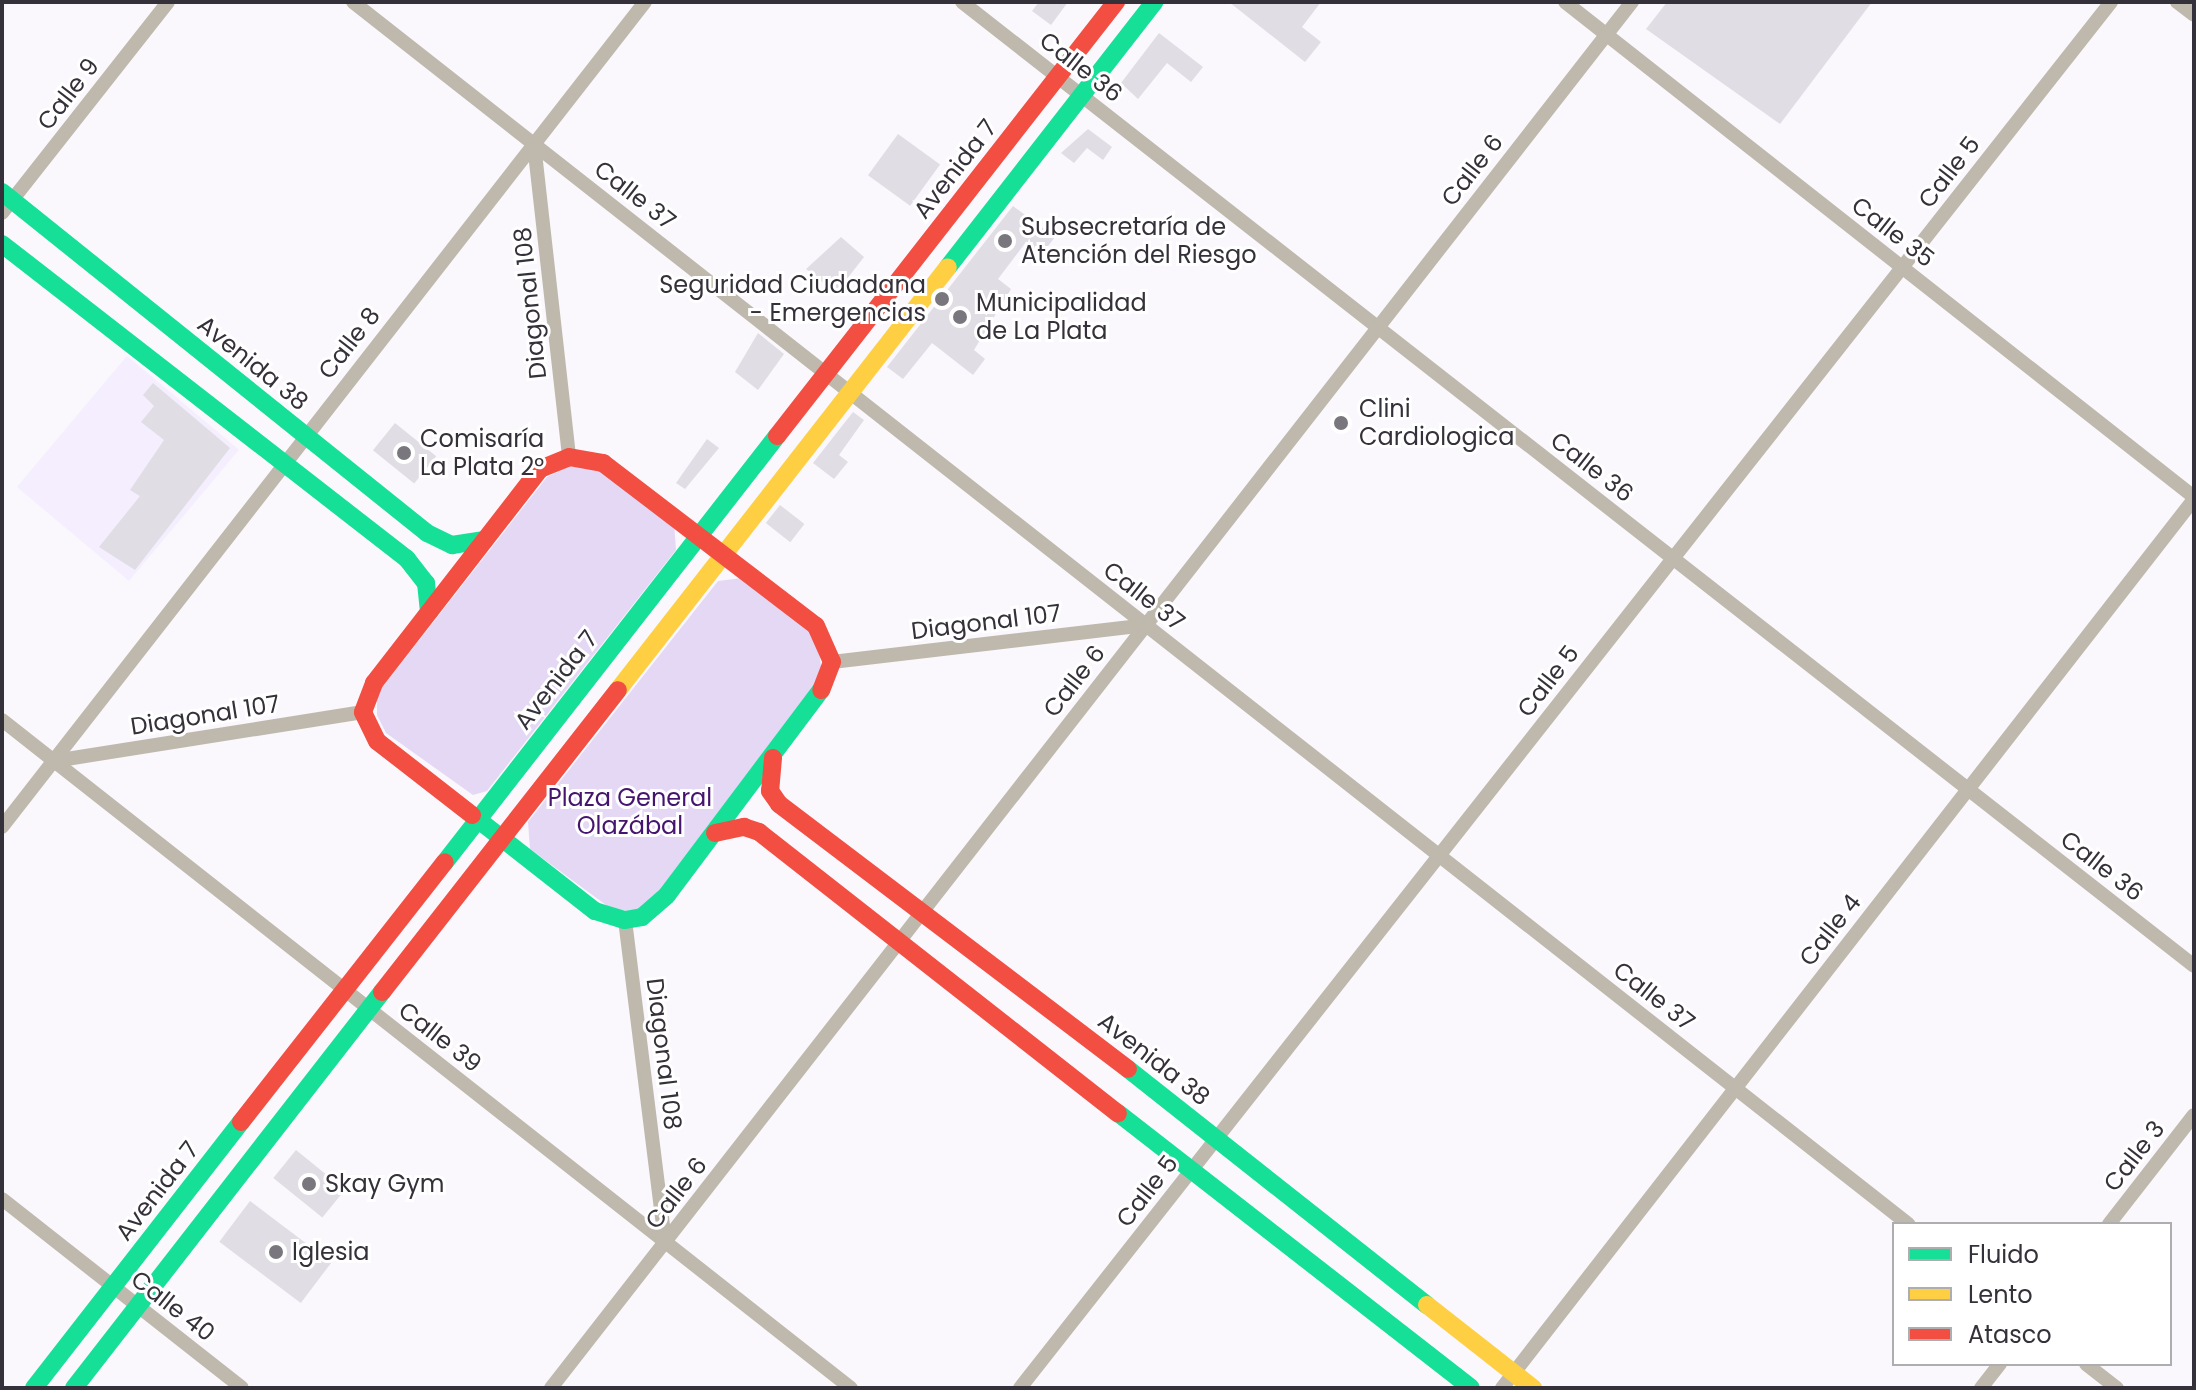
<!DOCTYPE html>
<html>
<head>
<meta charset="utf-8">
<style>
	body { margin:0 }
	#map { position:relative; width:2196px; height:1390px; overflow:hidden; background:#faf7fd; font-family:Poppins,sans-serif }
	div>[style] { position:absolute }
	.built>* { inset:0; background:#f4eefe; transform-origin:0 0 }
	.green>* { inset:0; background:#e4d8f5 }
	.building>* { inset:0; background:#e0dde4; transform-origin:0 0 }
	.street>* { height:14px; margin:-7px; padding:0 7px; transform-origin:7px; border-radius:7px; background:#beb9ac }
	.fast>* { height:18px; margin:-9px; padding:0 9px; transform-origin:9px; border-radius:9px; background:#16e098 }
	.slow>* { height:18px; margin:-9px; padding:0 9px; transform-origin:9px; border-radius:9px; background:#ffcf43 }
	.jam>* { height:18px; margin:-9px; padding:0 9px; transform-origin:9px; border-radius:9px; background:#f24e42 }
	.dots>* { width:22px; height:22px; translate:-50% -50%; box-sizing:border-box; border:4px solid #fff; border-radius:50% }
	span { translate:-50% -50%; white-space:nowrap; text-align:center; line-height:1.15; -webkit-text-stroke:6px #fff; paint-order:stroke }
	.street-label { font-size:24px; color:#35313a }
	.poi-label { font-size:24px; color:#35313a }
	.left { translate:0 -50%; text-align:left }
	.right { translate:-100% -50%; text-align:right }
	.park-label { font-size:24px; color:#45146e }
	.frame { position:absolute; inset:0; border:4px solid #35313a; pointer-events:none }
	.legend { position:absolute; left:1892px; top:1222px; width:280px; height:144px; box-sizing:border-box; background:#fff; border:2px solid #aeadb0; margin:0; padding:10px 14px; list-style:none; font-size:24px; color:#35313a }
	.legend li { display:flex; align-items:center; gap:16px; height:40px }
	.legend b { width:40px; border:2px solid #aeadb0 }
</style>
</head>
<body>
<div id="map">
	<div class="built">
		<div style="left:127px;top:356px;width:146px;height:171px;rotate:40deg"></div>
	</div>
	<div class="green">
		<div style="clip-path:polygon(572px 465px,605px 468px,674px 523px,676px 550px,487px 791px,473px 795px,386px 733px,377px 715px,377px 694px,547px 477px)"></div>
		<div style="clip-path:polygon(742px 578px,817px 634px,823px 683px,654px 901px,632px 912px,610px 908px,530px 849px,528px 822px,718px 581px)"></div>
	</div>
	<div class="building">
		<div style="clip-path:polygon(1039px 2px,1068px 2px,1051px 25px,1032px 11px)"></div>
		<div style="clip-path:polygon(1229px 2px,1321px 2px,1302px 27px,1321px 42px,1305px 62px)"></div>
		<div style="clip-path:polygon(1667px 2px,1872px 2px,1780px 124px,1646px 29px)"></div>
		<div style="clip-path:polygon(1159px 33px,1203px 67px,1191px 82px,1167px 63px,1138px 99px,1121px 83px)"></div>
		<div style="clip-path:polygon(1088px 129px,1112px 147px,1103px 160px,1087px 148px,1074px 163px,1061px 153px)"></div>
		<div style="left:898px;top:134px;width:52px;height:51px;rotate:36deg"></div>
		<div style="clip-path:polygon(1013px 206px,1055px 237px,1042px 254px,1026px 242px,998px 279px,1011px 289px,974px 350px,985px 359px,973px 375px,932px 343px,903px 379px,887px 367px)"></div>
		<div style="clip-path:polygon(841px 237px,864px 257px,836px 293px,806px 269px)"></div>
		<div style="clip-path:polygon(758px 333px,784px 354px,758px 390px,735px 372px)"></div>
		<div style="clip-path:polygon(153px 383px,230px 448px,135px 570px,99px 547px,140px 496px,130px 490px,164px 440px,141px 422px,154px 406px,143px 395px)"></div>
		<div style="clip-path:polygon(853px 412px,864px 420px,839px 455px,848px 462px,834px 479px,813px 463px)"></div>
		<div style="left:395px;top:423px;width:53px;height:35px;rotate:39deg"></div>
		<div style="clip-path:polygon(707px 439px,719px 448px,685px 489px,676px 483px)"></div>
		<div style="left:780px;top:505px;width:31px;height:23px;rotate:38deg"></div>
		<div style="left:296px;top:1150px;width:63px;height:36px;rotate:39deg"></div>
		<div style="left:250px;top:1201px;width:102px;height:51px;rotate:37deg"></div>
	</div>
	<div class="street">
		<div style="left:353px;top:2px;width:1978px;rotate:38.16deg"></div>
		<div style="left:962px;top:2px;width:1564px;rotate:38.04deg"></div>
		<div style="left:1565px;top:2px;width:800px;rotate:38.2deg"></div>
		<div style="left:2177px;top:2px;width:21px;rotate:37deg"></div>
		<div style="left:534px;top:144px;width:315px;rotate:83.6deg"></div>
		<div style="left:2px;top:213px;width:268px;rotate:-51.8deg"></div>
		<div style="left:832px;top:662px;width:316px;rotate:-6.7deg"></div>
		<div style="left:2px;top:720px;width:1080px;rotate:38.2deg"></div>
		<div style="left:54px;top:761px;width:313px;rotate:-9deg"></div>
		<div style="left:2px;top:827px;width:1046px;rotate:-52.07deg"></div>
		<div style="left:625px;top:920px;width:324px;rotate:82.9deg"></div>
		<div style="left:2px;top:1199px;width:305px;rotate:38.2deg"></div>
		<div style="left:2109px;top:1224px;width:138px;rotate:-52.1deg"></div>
		<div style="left:2086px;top:1364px;width:39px;rotate:38deg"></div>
		<div style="left:551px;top:1388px;width:1758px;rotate:-52.05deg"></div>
		<div style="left:1020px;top:1388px;width:1764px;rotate:-51.79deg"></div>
		<div style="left:1502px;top:1388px;width:1127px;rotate:-52.1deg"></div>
		<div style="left:1981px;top:1388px;width:31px;rotate:-52deg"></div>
	</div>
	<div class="fast">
		<div style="left:2px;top:192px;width:545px;rotate:38.74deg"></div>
		<div style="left:427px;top:533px;width:28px;rotate:26deg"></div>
		<div style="left:452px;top:545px;width:33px;rotate:-9deg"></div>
		<div style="left:2px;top:244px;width:513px;rotate:37.87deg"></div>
		<div style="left:407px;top:559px;width:31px;rotate:52deg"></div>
		<div style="left:426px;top:583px;width:29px;rotate:84deg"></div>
		<div style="left:948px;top:267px;width:336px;rotate:-52.1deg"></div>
		<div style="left:472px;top:815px;width:156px;rotate:38deg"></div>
		<div style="left:595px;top:911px;width:31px;rotate:17deg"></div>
		<div style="left:625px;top:920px;width:17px;rotate:-10deg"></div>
		<div style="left:642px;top:917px;width:33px;rotate:-41deg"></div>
		<div style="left:667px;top:895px;width:256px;rotate:-53.1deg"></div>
		<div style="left:445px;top:862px;width:540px;rotate:-52.07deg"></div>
		<div style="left:1128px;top:1069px;width:381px;rotate:38.3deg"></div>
		<div style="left:1118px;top:1113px;width:447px;rotate:37.9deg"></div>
		<div style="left:34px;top:1388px;width:337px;rotate:-52.1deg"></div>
		<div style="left:74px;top:1388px;width:502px;rotate:-52.13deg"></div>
	</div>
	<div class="slow">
		<div style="left:618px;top:690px;width:536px;rotate:-52.04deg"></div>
		<div style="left:1427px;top:1305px;width:135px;rotate:38.1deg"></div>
	</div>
	<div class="jam">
		<div style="left:777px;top:436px;width:551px;rotate:-52.01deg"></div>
		<div style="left:569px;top:457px;width:35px;rotate:10deg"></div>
		<div style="left:603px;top:463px;width:268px;rotate:37.4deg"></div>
		<div style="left:816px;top:626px;width:39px;rotate:66deg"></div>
		<div style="left:832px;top:662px;width:30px;rotate:111deg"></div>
		<div style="left:773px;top:758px;width:33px;rotate:95deg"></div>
		<div style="left:770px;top:791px;width:16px;rotate:55deg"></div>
		<div style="left:779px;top:804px;width:438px;rotate:37.2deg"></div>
		<div style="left:472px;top:815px;width:120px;rotate:-142.1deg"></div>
		<div style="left:377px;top:741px;width:32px;rotate:-116deg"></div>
		<div style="left:363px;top:712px;width:31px;rotate:-69deg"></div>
		<div style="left:374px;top:683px;width:271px;rotate:-52.2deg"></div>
		<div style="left:540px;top:469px;width:31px;rotate:-22deg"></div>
		<div style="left:715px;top:833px;width:30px;rotate:-12deg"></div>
		<div style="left:744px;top:827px;width:16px;rotate:18deg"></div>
		<div style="left:759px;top:832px;width:456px;rotate:38.1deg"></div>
		<div style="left:382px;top:992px;width:383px;rotate:-52deg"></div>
		<div style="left:241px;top:1122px;width:330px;rotate:-51.9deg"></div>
	</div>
	<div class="dots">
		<div style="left:1005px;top:241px;background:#7a767e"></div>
		<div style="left:942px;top:299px;background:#7a767e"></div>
		<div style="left:960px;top:317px;background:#7a767e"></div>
		<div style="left:1341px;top:423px;background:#7a767e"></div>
		<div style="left:404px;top:453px;background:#7a767e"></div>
		<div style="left:309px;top:1184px;background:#7a767e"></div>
		<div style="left:276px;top:1252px;background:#7a767e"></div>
	</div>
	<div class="street-label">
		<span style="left:1081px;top:67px;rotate:38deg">Calle 36</span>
		<span style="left:68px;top:94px;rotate:-52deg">Calle 9</span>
		<span style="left:955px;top:169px;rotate:-52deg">Avenida 7</span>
		<span style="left:1472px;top:170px;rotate:-52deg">Calle 6</span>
		<span style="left:1949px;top:172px;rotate:-52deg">Calle 5</span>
		<span style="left:635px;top:195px;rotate:38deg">Calle 37</span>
		<span style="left:1893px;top:232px;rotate:38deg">Calle 35</span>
		<span style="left:530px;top:303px;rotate:-96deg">Diagonal 108</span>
		<span style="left:349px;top:343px;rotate:-52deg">Calle 8</span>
		<span style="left:253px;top:363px;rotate:39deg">Avenida 38</span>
		<span style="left:1592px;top:467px;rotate:38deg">Calle 36</span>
		<span style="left:1144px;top:596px;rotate:38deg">Calle 37</span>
		<span style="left:986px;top:622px;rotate:-7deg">Diagonal 107</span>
		<span style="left:556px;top:680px;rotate:-52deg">Avenida 7</span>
		<span style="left:1074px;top:681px;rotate:-52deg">Calle 6</span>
		<span style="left:1548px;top:681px;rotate:-52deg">Calle 5</span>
		<span style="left:205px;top:715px;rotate:-9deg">Diagonal 107</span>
		<span style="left:2102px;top:866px;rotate:38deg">Calle 36</span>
		<span style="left:1830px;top:930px;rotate:-52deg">Calle 4</span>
		<span style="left:1654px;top:996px;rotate:38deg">Calle 37</span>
		<span style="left:440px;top:1037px;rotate:38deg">Calle 39</span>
		<span style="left:664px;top:1054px;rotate:83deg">Diagonal 108</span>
		<span style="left:1154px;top:1059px;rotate:38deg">Avenida 38</span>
		<span style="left:2134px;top:1156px;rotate:-52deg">Calle 3</span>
		<span style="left:157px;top:1191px;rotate:-52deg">Avenida 7</span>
		<span style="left:1147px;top:1191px;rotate:-52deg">Calle 5</span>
		<span style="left:676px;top:1193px;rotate:-52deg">Calle 6</span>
		<span style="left:173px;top:1306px;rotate:38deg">Calle 40</span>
	</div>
	<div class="poi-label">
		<span class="left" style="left:1021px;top:241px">Subsecretaría de<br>Atención del Riesgo</span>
		<span class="right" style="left:926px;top:299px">Seguridad Ciudadana<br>- Emergencias</span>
		<span class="left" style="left:976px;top:317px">Municipalidad<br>de La Plata</span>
		<span class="left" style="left:1359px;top:423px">Clini<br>Cardiologica</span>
		<span class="left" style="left:420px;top:453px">Comisaría<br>La Plata 2°</span>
		<span class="left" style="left:325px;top:1184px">Skay Gym</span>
		<span class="left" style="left:292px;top:1252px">Iglesia</span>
	</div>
	<div class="park-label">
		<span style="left:630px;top:812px">Plaza General<br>Olazábal</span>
	</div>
	<div class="frame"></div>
	<ul class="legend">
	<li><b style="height:10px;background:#16e098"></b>Fluido</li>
	<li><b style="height:10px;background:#ffcf43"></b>Lento</li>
	<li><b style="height:10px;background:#f24e42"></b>Atasco</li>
	</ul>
</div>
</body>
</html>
